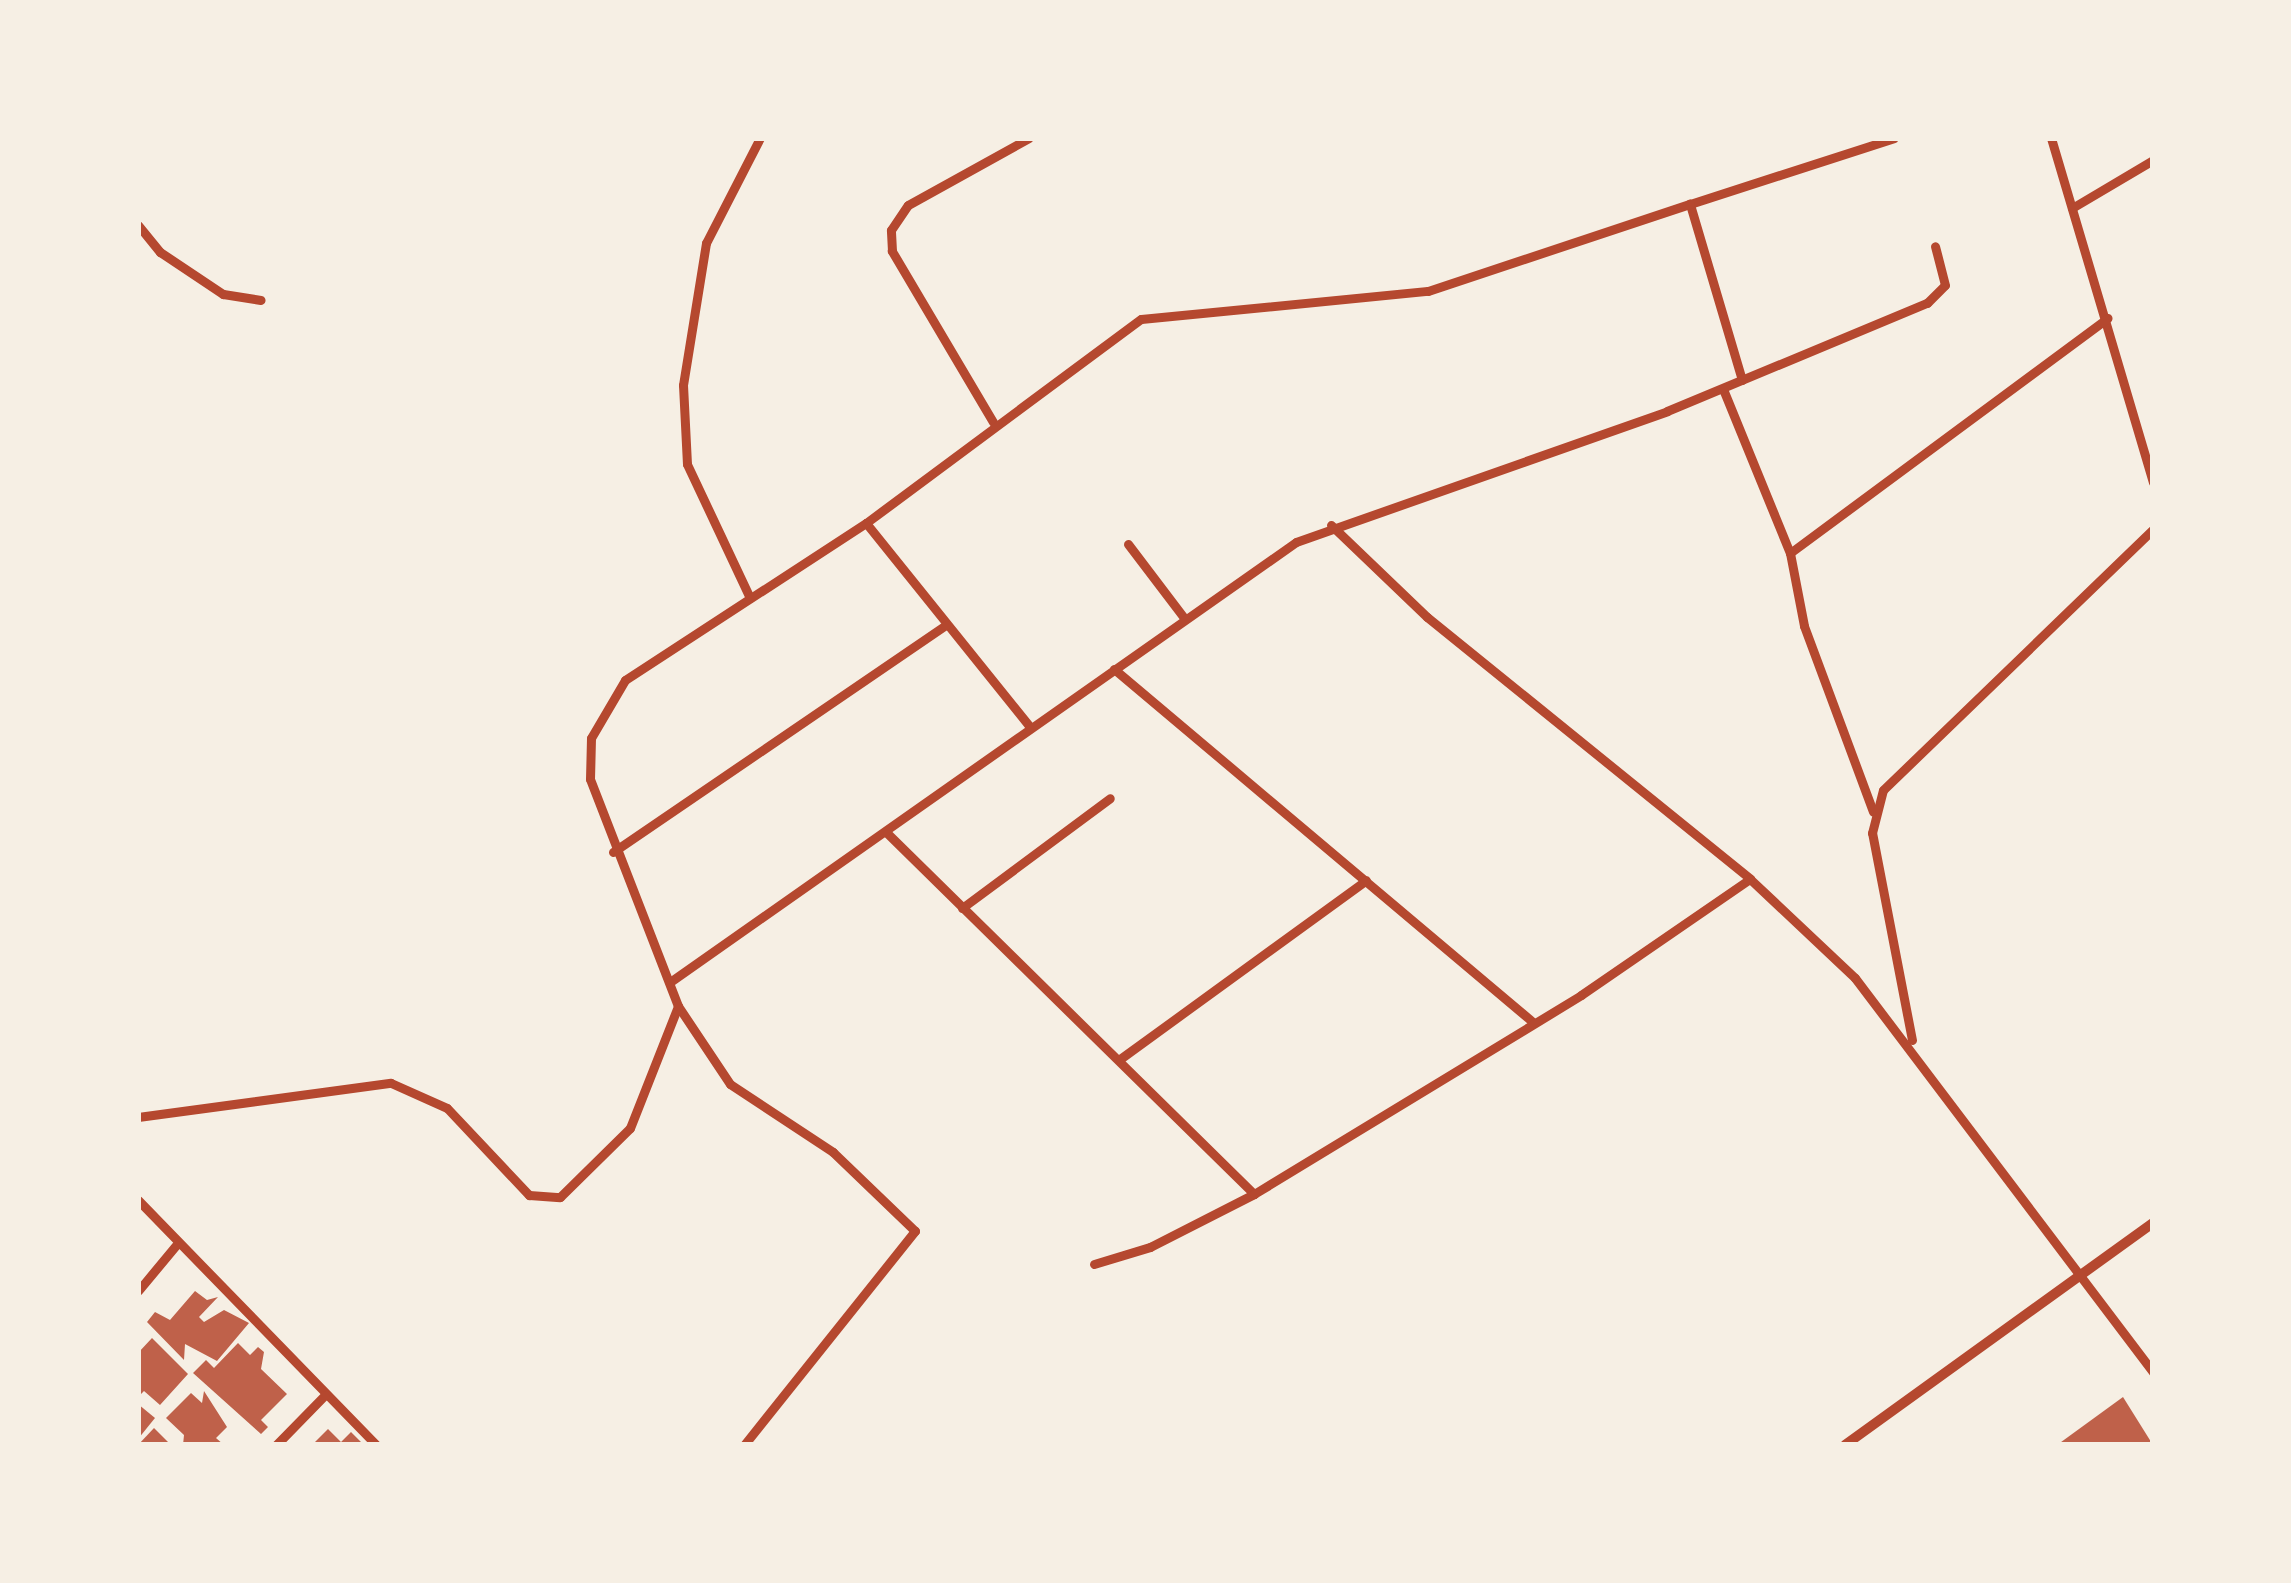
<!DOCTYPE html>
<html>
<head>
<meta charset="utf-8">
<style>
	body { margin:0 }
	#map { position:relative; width:2291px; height:1583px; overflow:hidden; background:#f6efe4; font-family:"Archivo Narrow",sans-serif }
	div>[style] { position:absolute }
	.building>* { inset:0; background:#bf614a }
	.minor>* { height:9px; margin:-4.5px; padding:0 4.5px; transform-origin:4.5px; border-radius:4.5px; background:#b5482f }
	.tertiary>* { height:10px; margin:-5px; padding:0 5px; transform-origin:5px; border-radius:5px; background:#b5482f }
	span { translate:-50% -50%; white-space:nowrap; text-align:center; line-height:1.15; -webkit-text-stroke:9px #f6efe4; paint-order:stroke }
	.frame { position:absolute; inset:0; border:141px solid #f6efe4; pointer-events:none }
</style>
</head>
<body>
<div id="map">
	<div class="building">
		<div style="clip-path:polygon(195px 1291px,207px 1300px,218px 1297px,199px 1317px,204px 1322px,224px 1310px,249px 1323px,217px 1361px,185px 1344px,184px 1360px,147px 1322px,155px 1312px,170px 1320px)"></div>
		<div style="clip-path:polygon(152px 1338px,188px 1374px,160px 1405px,144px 1391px,138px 1397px,138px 1353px)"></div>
		<div style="clip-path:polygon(238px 1343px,250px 1355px,258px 1347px,264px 1352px,261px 1369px,287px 1394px,261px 1420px,268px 1427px,261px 1434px,193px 1373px,206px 1360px,214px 1368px)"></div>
		<div style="clip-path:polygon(204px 1391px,227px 1427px,216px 1438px,224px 1445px,183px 1445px,184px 1435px,166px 1418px,191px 1393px,202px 1403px)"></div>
		<div style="clip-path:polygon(2123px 1397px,2153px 1445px,2057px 1445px)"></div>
		<div style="clip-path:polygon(138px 1404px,155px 1418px,138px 1439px)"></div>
		<div style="clip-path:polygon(154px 1428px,171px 1445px,138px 1445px)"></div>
		<div style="clip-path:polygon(328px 1429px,341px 1442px,351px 1432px,364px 1445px,312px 1445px)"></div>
	</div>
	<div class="minor">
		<div style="left:2051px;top:138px;width:359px;rotate:73.5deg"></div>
		<div style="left:2072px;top:208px;width:94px;rotate:-30.7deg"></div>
		<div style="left:138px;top:225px;width:35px;rotate:51deg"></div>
		<div style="left:160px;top:252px;width:76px;rotate:33.7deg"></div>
		<div style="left:223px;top:294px;width:38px;rotate:9deg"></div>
		<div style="left:1742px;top:380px;width:184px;rotate:-106.5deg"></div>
		<div style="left:1690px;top:204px;width:214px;rotate:-17.9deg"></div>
		<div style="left:1723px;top:389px;width:177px;rotate:67.8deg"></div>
		<div style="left:1790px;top:553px;width:74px;rotate:79.1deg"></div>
		<div style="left:1804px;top:626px;width:198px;rotate:69.6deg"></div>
		<div style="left:993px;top:422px;width:199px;rotate:-120.6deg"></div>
		<div style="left:892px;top:251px;width:21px;rotate:-93deg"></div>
		<div style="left:891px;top:230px;width:30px;rotate:-56deg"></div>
		<div style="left:908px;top:205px;width:138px;rotate:-29deg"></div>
		<div style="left:866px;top:523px;width:262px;rotate:51.2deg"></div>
		<div style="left:1331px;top:525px;width:133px;rotate:43.8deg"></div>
		<div style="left:1427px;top:617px;width:416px;rotate:39deg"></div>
		<div style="left:1750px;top:879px;width:144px;rotate:43.3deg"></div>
		<div style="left:1855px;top:978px;width:494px;rotate:52.9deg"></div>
		<div style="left:1128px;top:544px;width:94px;rotate:52.8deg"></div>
		<div style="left:1790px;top:553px;width:395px;rotate:-36.5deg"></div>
		<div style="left:750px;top:598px;width:148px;rotate:-115.2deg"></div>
		<div style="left:687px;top:464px;width:79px;rotate:-92.9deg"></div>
		<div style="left:683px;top:385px;width:144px;rotate:-80.8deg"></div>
		<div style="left:706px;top:243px;width:118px;rotate:-62.8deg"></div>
		<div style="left:1114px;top:669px;width:549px;rotate:40.13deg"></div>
		<div style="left:887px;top:833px;width:515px;rotate:44.53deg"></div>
		<div style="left:613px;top:852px;width:403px;rotate:-34.3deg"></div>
		<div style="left:962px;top:908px;width:184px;rotate:-36.6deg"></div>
		<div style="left:670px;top:982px;width:765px;rotate:-35.1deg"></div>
		<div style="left:1296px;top:542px;width:393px;rotate:-19.4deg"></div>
		<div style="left:1667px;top:411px;width:282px;rotate:-22.6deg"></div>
		<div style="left:1927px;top:303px;width:25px;rotate:-45deg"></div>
		<div style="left:1945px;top:285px;width:40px;rotate:-104.4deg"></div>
		<div style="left:1912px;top:1040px;width:211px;rotate:-100.9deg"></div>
		<div style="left:1872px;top:833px;width:44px;rotate:-75.7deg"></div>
		<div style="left:1883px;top:790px;width:376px;rotate:-44deg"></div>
		<div style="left:1120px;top:1059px;width:304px;rotate:-36deg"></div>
		<div style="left:138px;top:1117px;width:255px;rotate:-7.7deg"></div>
		<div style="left:391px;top:1083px;width:61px;rotate:24.1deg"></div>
		<div style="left:447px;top:1108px;width:120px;rotate:46.7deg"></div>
		<div style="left:529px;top:1195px;width:31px;rotate:4deg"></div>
		<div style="left:560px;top:1197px;width:98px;rotate:-44.6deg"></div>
		<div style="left:630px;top:1128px;width:131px;rotate:-68.5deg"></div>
		<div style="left:138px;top:1200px;width:342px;rotate:45.8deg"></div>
		<div style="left:1094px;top:1264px;width:59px;rotate:-16.9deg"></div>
		<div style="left:1150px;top:1247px;width:117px;rotate:-27deg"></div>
		<div style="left:1254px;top:1194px;width:383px;rotate:-31.3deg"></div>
		<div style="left:1581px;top:995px;width:205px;rotate:-34.5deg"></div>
		<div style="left:138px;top:1291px;width:60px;rotate:-50.4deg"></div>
		<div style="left:276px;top:1445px;width:69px;rotate:-45.6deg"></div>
		<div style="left:744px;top:1445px;width:274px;rotate:-51.4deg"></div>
		<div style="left:915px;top:1231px;width:114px;rotate:-136.1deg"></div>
		<div style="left:833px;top:1152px;width:123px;rotate:-146.6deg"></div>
		<div style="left:730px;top:1084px;width:94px;rotate:-123.7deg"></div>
		<div style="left:678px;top:1006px;width:243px;rotate:-111.2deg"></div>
		<div style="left:590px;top:779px;width:41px;rotate:-88.6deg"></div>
		<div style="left:591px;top:738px;width:67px;rotate:-59.6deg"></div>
		<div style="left:625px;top:680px;width:288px;rotate:-33.1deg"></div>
		<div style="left:866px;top:523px;width:342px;rotate:-36.6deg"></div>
		<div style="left:1141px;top:319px;width:288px;rotate:-5.6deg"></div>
		<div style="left:1428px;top:291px;width:276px;rotate:-18.4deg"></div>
	</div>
	<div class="tertiary">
		<div style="left:1845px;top:1445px;width:380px;rotate:-35.8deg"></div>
	</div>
	<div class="frame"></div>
</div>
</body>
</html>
